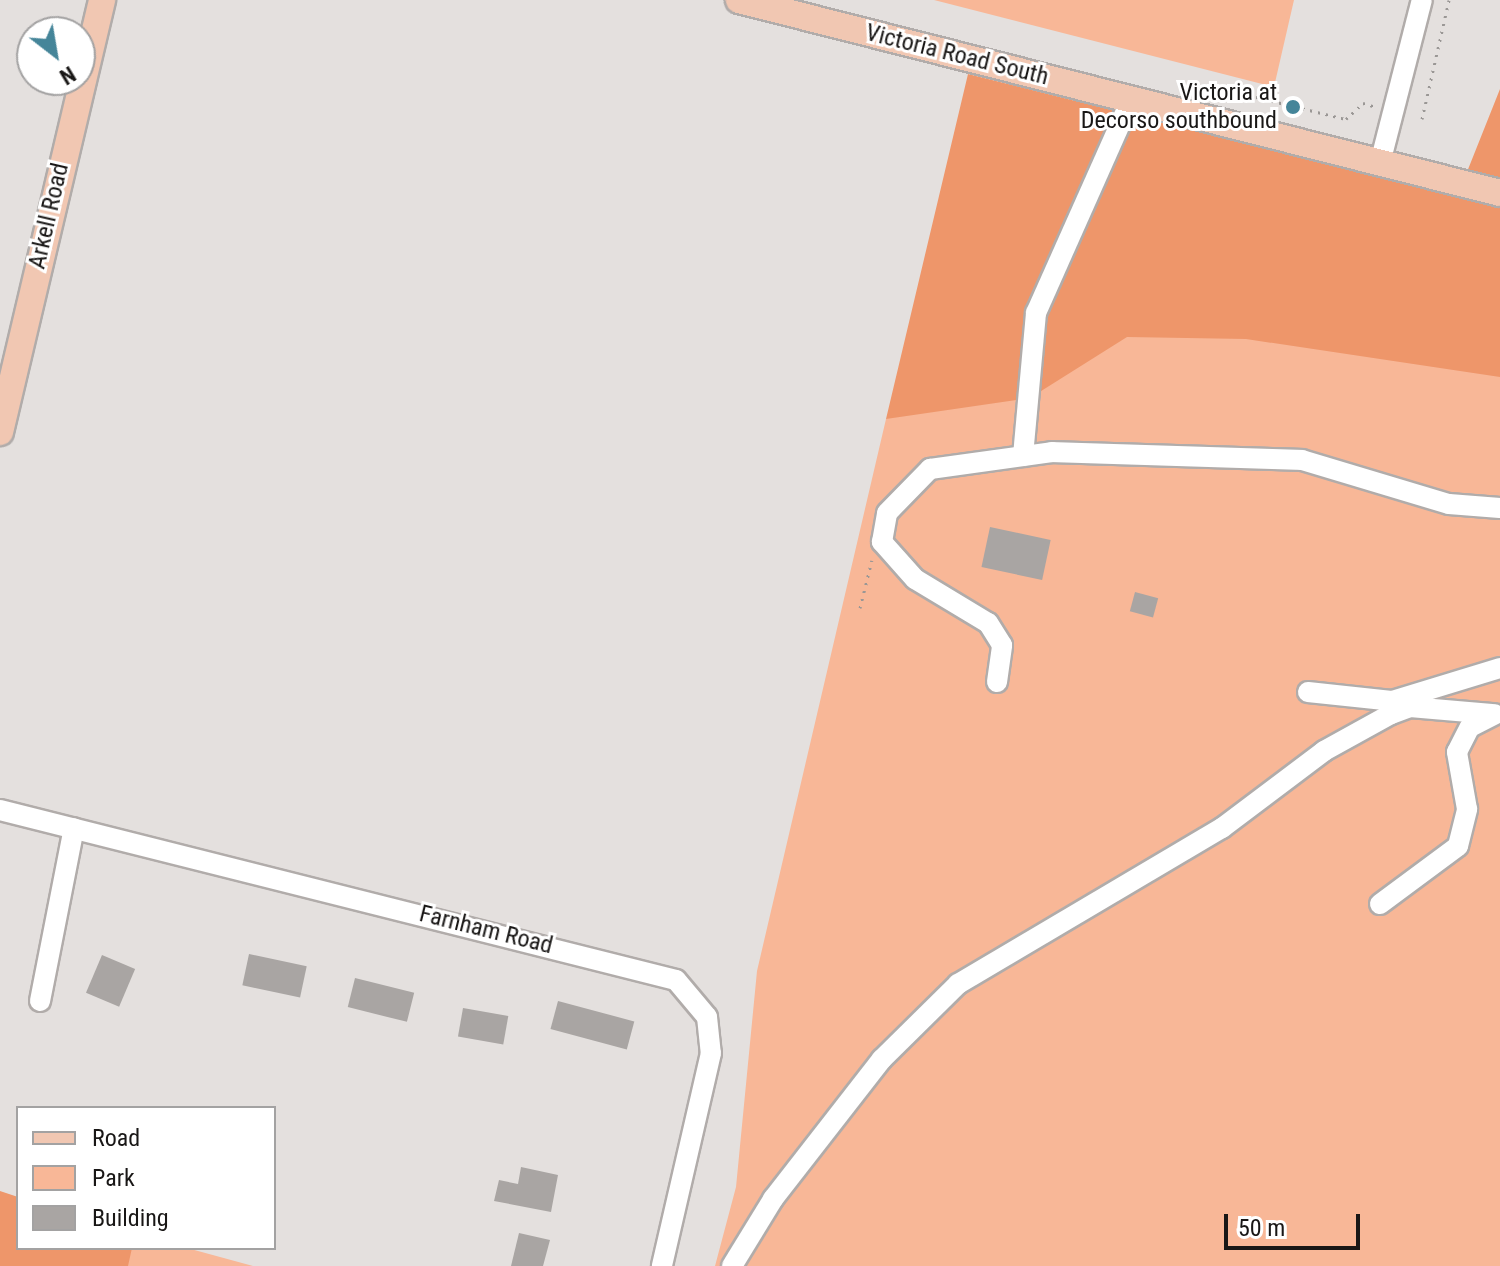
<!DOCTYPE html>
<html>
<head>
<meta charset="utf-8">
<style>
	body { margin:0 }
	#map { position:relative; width:1500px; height:1266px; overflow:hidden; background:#e4e0de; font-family:"Roboto Condensed",sans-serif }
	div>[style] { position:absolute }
	.green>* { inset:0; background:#f8b797 }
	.forest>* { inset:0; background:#ee966a }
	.building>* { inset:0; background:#a9a5a3; transform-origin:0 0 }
	.path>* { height:3px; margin-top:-1.5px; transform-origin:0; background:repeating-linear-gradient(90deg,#9a9795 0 2px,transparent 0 8px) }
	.roads { filter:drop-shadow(2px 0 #b1acaa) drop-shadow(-2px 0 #b1acaa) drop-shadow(0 2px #b1acaa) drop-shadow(0 -2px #b1acaa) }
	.minor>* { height:20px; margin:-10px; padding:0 10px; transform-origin:10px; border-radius:10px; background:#fff }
	.major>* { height:26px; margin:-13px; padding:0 13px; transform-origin:13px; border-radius:13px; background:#f1c7b2 }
	.dots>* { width:22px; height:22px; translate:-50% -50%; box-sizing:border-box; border:4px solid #fff; border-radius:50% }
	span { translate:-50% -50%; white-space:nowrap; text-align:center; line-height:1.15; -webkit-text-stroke:6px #fff; paint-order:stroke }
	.street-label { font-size:24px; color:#191716 }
	.poi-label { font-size:24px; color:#191716 }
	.right { translate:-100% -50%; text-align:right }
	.legend { position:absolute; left:16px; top:1106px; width:260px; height:144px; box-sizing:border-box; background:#fff; border:2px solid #a3a2a2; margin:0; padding:10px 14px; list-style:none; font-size:24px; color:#191716 }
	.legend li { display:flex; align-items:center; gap:16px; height:40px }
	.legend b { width:40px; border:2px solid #a3a2a2 }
	.north { position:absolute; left:16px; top:16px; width:80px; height:80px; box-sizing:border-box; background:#fff; border:2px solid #a3a2a2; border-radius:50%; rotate:149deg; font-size:22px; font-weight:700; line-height:32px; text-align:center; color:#191716 }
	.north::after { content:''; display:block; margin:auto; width:28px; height:36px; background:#458599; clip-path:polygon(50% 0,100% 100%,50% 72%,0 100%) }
	.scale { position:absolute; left:1224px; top:1214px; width:136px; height:36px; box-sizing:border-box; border:4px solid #191716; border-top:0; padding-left:10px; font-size:24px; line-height:28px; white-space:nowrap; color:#191716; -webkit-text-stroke:6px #fff; paint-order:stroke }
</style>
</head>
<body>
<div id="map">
	<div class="green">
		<div style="clip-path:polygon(934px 0,1294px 0,1274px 87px)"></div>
		<div style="clip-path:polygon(1110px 309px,1500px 329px,1500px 1266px,715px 1266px,736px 1187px,757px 971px,886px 419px)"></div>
		<div style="clip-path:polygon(131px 1248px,187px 1248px,253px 1266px,127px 1266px)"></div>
	</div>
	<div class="forest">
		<div style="clip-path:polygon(968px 74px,1457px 197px,1500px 89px,1500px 377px,1246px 339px,1127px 337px,1030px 398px,886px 419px)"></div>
		<div style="clip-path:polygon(0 1191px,18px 1197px,18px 1248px,132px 1248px,128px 1266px,0 1266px)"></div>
	</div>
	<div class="building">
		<div style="left:990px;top:527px;width:62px;height:41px;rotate:12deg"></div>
		<div style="left:1135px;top:592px;width:24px;height:20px;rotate:15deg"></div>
		<div style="left:249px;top:954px;width:59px;height:32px;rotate:12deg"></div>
		<div style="left:102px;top:955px;width:36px;height:41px;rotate:23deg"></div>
		<div style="left:355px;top:978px;width:61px;height:30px;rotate:14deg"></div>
		<div style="left:558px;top:1001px;width:79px;height:29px;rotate:15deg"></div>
		<div style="left:463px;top:1008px;width:46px;height:29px;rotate:10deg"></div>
		<div style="clip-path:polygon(521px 1167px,558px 1175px,551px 1212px,494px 1201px,499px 1180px,518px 1184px)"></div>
		<div style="clip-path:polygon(519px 1233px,550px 1240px,543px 1266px,511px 1266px)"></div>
	</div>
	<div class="path">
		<div style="left:1248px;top:95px;width:101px;rotate:13.8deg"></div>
		<div style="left:1346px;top:119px;width:23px;rotate:-43deg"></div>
		<div style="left:1363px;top:103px;width:14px;rotate:17deg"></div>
		<div style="left:1422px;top:119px;width:122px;rotate:-77.2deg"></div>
		<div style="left:860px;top:608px;width:49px;rotate:-76deg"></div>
	</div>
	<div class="roads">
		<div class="minor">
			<div style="left:1380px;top:163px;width:168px;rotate:-75.6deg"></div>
			<div style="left:1023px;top:456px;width:144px;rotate:-84.8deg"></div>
			<div style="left:1036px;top:313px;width:233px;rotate:-66deg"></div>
			<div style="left:997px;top:682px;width:37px;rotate:-82deg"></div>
			<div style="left:1002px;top:645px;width:26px;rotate:-122deg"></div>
			<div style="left:988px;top:623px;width:85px;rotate:-148.9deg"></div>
			<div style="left:915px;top:579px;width:50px;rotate:-131.7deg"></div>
			<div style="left:882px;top:542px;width:29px;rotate:-80deg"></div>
			<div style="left:887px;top:513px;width:62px;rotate:-45.7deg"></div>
			<div style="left:930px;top:469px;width:123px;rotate:-7.9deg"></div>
			<div style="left:1052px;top:452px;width:250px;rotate:1.8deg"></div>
			<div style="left:1302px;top:460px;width:153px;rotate:16.7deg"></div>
			<div style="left:1449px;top:504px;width:51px;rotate:4.5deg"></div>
			<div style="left:1308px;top:692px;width:84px;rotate:6.1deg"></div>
			<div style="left:1392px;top:701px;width:113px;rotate:-17deg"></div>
			<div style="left:0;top:810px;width:697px;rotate:14.12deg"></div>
			<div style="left:676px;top:980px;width:48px;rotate:50deg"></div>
			<div style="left:707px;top:1017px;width:36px;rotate:84deg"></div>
			<div style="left:711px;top:1053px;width:219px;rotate:103deg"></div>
			<div style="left:1380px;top:904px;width:97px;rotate:-36.6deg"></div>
			<div style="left:1458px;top:846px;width:38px;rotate:-76deg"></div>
			<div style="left:1467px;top:809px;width:58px;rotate:-100deg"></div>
			<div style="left:1457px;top:752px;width:28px;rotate:-63deg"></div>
			<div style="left:1470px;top:727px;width:28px;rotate:-27deg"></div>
			<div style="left:40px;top:1001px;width:176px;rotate:-78.9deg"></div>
			<div style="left:732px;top:1266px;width:79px;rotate:-58.5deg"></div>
			<div style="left:773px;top:1199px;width:177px;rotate:-52.1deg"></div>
			<div style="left:882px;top:1059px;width:107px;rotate:-44.6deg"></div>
			<div style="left:958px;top:984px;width:307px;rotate:-30.6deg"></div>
			<div style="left:1222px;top:828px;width:128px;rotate:-37deg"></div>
			<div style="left:1324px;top:751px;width:77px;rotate:-28.9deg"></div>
			<div style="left:1391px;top:714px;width:20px;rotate:-20deg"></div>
			<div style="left:1410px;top:707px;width:82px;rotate:4.9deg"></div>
		</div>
		<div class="major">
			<div style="left:739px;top:0;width:785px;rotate:14.23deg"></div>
			<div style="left:0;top:432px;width:444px;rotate:-76.7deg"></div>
		</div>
	</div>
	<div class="dots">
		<div style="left:1293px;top:107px;background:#458599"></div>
	</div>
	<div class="street-label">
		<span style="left:957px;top:55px;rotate:14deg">Victoria Road South</span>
		<span style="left:49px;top:216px;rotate:-77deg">Arkell Road</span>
		<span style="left:486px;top:930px;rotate:14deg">Farnham Road</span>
	</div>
	<div class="poi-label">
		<span class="right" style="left:1277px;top:107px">Victoria at<br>Decorso southbound</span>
	</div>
	<ul class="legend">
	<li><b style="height:10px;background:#f1c7b2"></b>Road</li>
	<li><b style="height:22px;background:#f8b797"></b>Park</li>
	<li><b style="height:22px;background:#a9a5a3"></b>Building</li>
	</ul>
	<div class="north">N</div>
	<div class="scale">50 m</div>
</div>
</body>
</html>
